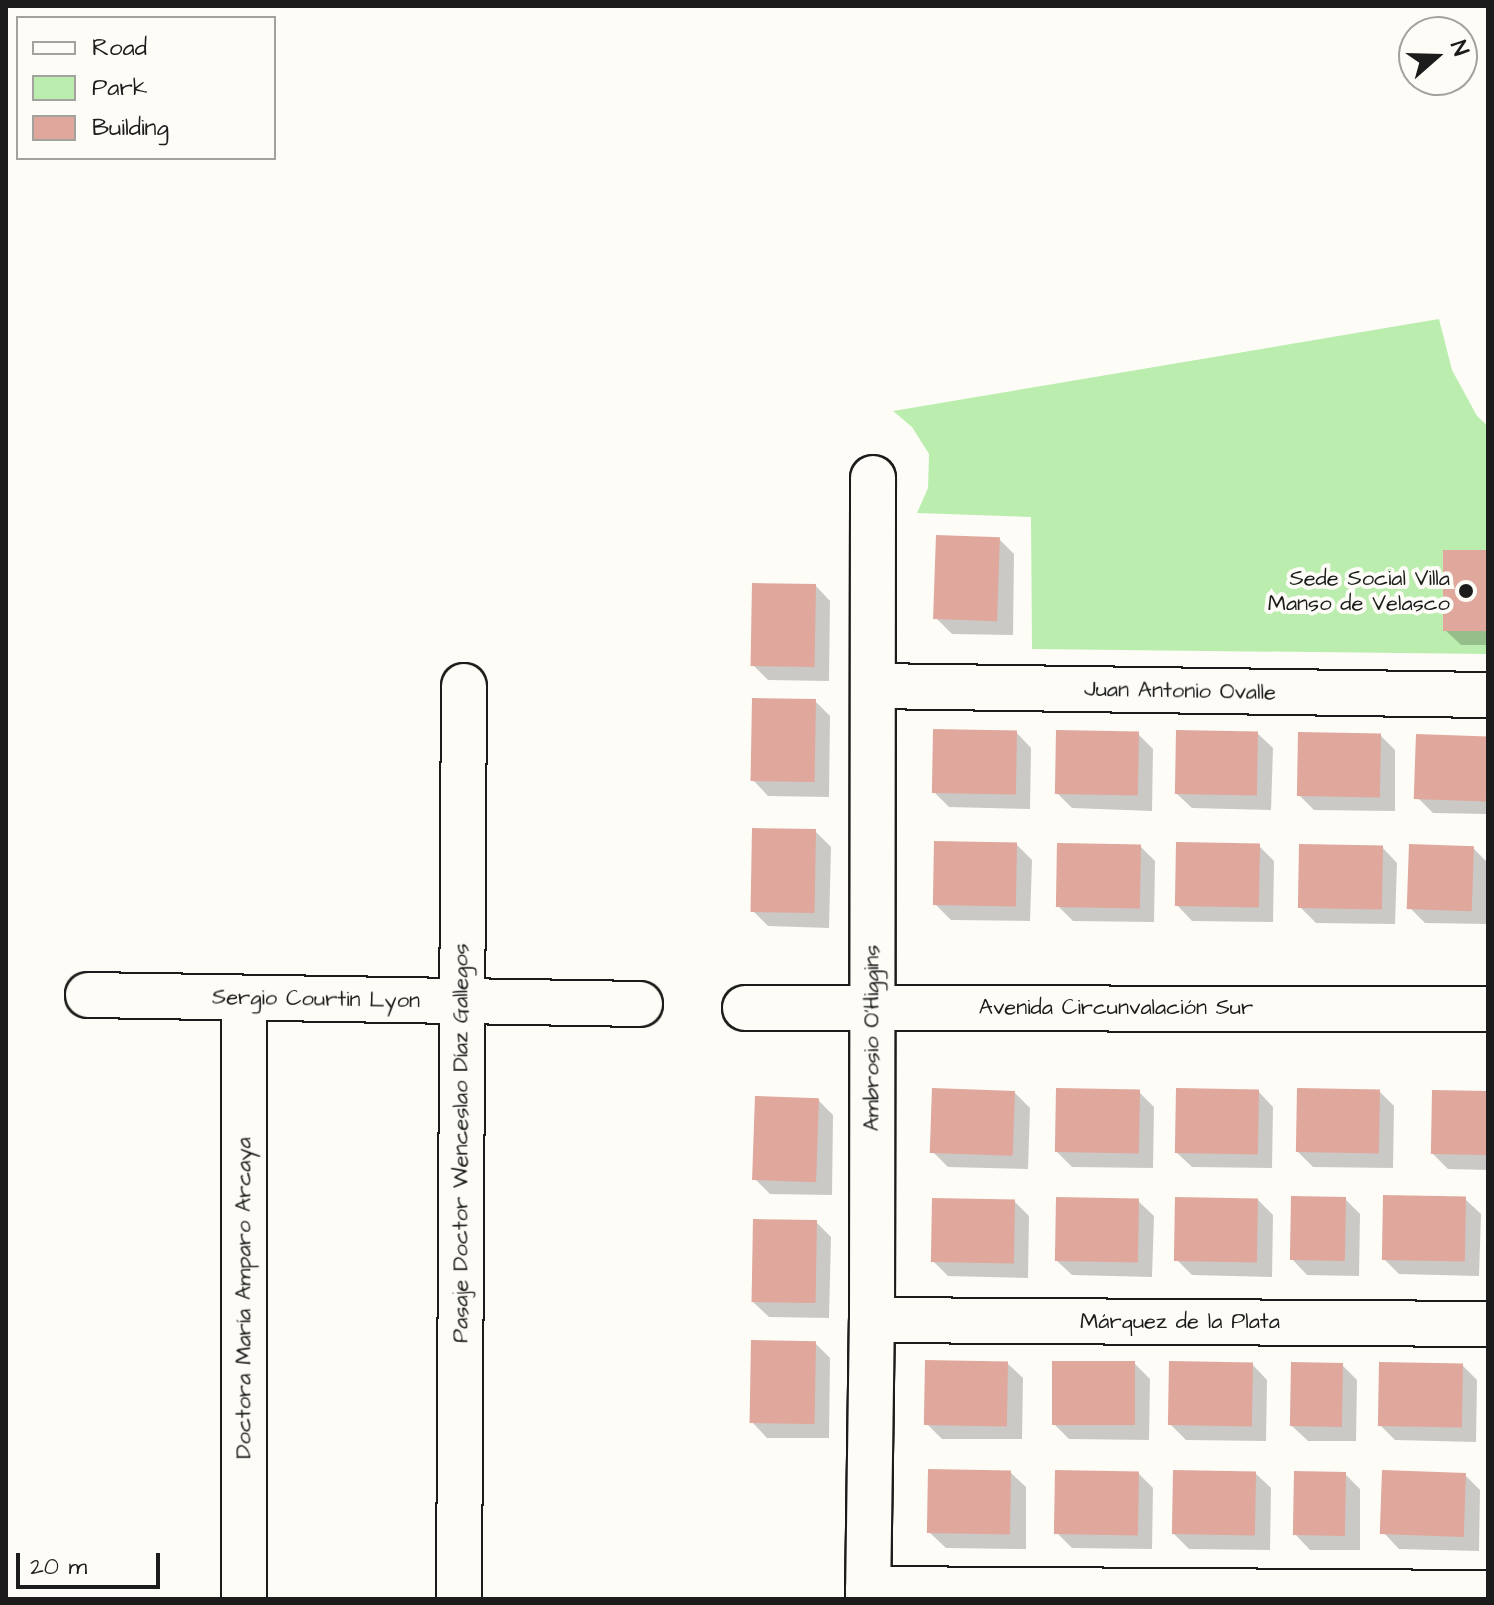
<!DOCTYPE html>
<html>
<head>
<meta charset="utf-8">
<style>
	body { margin:0 }
	#map { position:relative; width:1494px; height:1605px; overflow:hidden; background:#fdfcf7; font-family:"Architects Daughter",sans-serif }
	div>[style] { position:absolute }
	.green>* { inset:0; background:#bbeeae }
	.shadow>* { inset:0; background:#0003 }
	.building>* { inset:0; background:#e0a79c; transform-origin:0 0 }
	.roads { filter:drop-shadow(2px 0 #1c1c1c) drop-shadow(-2px 0 #1c1c1c) drop-shadow(0 2px #1c1c1c) drop-shadow(0 -2px #1c1c1c) }
	.street>* { height:44px; margin:-22px; padding:0 22px; transform-origin:22px; border-radius:22px; background:#fdfcf7 }
	.dots>* { width:22px; height:22px; translate:-50% -50%; box-sizing:border-box; border:4px solid #fdfcf7; border-radius:50% }
	span { translate:-50% -50%; white-space:nowrap; text-align:center; line-height:1.15; -webkit-text-stroke:8px #fdfcf7; paint-order:stroke }
	.poi-label { font-size:22px; color:#1c1c1c }
	.right { translate:-100% -50%; text-align:right }
	.street-label { font-size:22px; color:#1c1c1c }
	.frame { position:absolute; inset:0; border:8px solid #1c1c1c; pointer-events:none }
	.legend { position:absolute; left:16px; top:16px; width:260px; height:144px; box-sizing:border-box; background:#fdfcf7; border:2px solid #a3a29f; margin:0; padding:10px 14px; list-style:none; font-size:24px; color:#1c1c1c }
	.legend li { display:flex; align-items:center; gap:16px; height:40px }
	.legend b { width:40px; border:2px solid #a3a29f }
	.north { position:absolute; left:1398px; top:16px; width:80px; height:80px; box-sizing:border-box; background:#fdfcf7; border:2px solid #a3a29f; border-radius:50%; rotate:70deg; font-size:22px; font-weight:700; line-height:32px; text-align:center; color:#1c1c1c }
	.north::after { content:''; display:block; margin:auto; width:28px; height:36px; background:#1c1c1c; clip-path:polygon(50% 0,100% 100%,50% 72%,0 100%) }
	.scale { position:absolute; left:16px; top:1553px; width:144px; height:36px; box-sizing:border-box; border:4px solid #1c1c1c; border-top:0; padding-left:10px; font-size:24px; line-height:28px; white-space:nowrap; color:#1c1c1c; -webkit-text-stroke:6px #fdfcf7; paint-order:stroke }
</style>
</head>
<body>
<div id="map">
	<div class="green">
		<div style="clip-path:polygon(1439px 319px,1452px 370px,1477px 416px,1488px 426px,1488px 654px,1032px 649px,1031px 517px,917px 513px,928px 488px,929px 454px,912px 427px,893px 411px)"></div>
	</div>
	<div class="shadow">
		<div style="clip-path:polygon(999px 539px,1014px 554px,1013px 635px,952px 634px,936px 618px)"></div>
		<div style="clip-path:polygon(1488px 552px,1488px 645px,1461px 645px,1445px 630px)"></div>
		<div style="clip-path:polygon(815px 585px,830px 601px,829px 681px,768px 680px,753px 665px)"></div>
		<div style="clip-path:polygon(815px 701px,830px 716px,829px 797px,768px 796px,753px 780px)"></div>
		<div style="clip-path:polygon(1016px 732px,1031px 748px,1030px 809px,949px 807px,934px 792px)"></div>
		<div style="clip-path:polygon(1257px 733px,1273px 748px,1271px 810px,1192px 808px,1176px 793px)"></div>
		<div style="clip-path:polygon(1138px 734px,1153px 749px,1152px 811px,1072px 808px,1057px 793px)"></div>
		<div style="clip-path:polygon(1380px 735px,1395px 750px,1395px 811px,1314px 810px,1299px 795px)"></div>
		<div style="clip-path:polygon(1488px 738px,1488px 814px,1433px 813px,1418px 798px)"></div>
		<div style="clip-path:polygon(815px 831px,831px 847px,829px 928px,768px 926px,753px 911px)"></div>
		<div style="clip-path:polygon(1017px 845px,1032px 860px,1030px 921px,951px 920px,935px 904px)"></div>
		<div style="clip-path:polygon(1140px 846px,1155px 861px,1154px 922px,1073px 921px,1058px 906px)"></div>
		<div style="clip-path:polygon(1259px 846px,1274px 861px,1273px 922px,1192px 921px,1177px 905px)"></div>
		<div style="clip-path:polygon(1382px 847px,1397px 863px,1395px 924px,1316px 923px,1301px 908px)"></div>
		<div style="clip-path:polygon(1473px 848px,1488px 863px,1487px 924px,1425px 923px,1410px 908px)"></div>
		<div style="clip-path:polygon(1258px 1091px,1273px 1107px,1272px 1168px,1192px 1167px,1176px 1152px)"></div>
		<div style="clip-path:polygon(1379px 1091px,1394px 1106px,1393px 1168px,1313px 1167px,1297px 1151px)"></div>
		<div style="clip-path:polygon(1139px 1092px,1154px 1107px,1153px 1168px,1072px 1167px,1057px 1152px)"></div>
		<div style="clip-path:polygon(1015px 1093px,1030px 1108px,1028px 1169px,948px 1167px,933px 1152px)"></div>
		<div style="clip-path:polygon(1488px 1093px,1488px 1170px,1448px 1169px,1433px 1154px)"></div>
		<div style="clip-path:polygon(818px 1100px,833px 1115px,832px 1195px,770px 1194px,755px 1179px)"></div>
		<div style="clip-path:polygon(1345px 1199px,1360px 1214px,1359px 1276px,1307px 1275px,1292px 1259px)"></div>
		<div style="clip-path:polygon(1465px 1199px,1481px 1214px,1479px 1276px,1399px 1274px,1384px 1259px)"></div>
		<div style="clip-path:polygon(1258px 1200px,1273px 1215px,1272px 1277px,1192px 1275px,1177px 1260px)"></div>
		<div style="clip-path:polygon(1014px 1201px,1029px 1216px,1028px 1278px,948px 1276px,933px 1261px)"></div>
		<div style="clip-path:polygon(1138px 1201px,1154px 1216px,1152px 1277px,1072px 1275px,1056px 1260px)"></div>
		<div style="clip-path:polygon(816px 1222px,831px 1237px,829px 1318px,769px 1317px,753px 1302px)"></div>
		<div style="clip-path:polygon(815px 1343px,830px 1358px,829px 1438px,767px 1438px,752px 1422px)"></div>
		<div style="clip-path:polygon(1007px 1363px,1023px 1378px,1022px 1439px,942px 1439px,927px 1424px)"></div>
		<div style="clip-path:polygon(1134px 1363px,1150px 1379px,1149px 1440px,1069px 1439px,1054px 1424px)"></div>
		<div style="clip-path:polygon(1252px 1364px,1267px 1380px,1266px 1441px,1186px 1440px,1171px 1425px)"></div>
		<div style="clip-path:polygon(1342px 1365px,1357px 1380px,1356px 1441px,1308px 1441px,1292px 1426px)"></div>
		<div style="clip-path:polygon(1462px 1365px,1477px 1380px,1476px 1442px,1395px 1440px,1380px 1425px)"></div>
		<div style="clip-path:polygon(1010px 1472px,1026px 1487px,1026px 1549px,946px 1548px,930px 1533px)"></div>
		<div style="clip-path:polygon(1138px 1473px,1153px 1488px,1152px 1549px,1072px 1548px,1057px 1533px)"></div>
		<div style="clip-path:polygon(1255px 1473px,1271px 1488px,1270px 1550px,1189px 1549px,1174px 1534px)"></div>
		<div style="clip-path:polygon(1345px 1474px,1360px 1489px,1360px 1550px,1310px 1550px,1295px 1534px)"></div>
		<div style="clip-path:polygon(1465px 1475px,1480px 1490px,1479px 1551px,1399px 1549px,1384px 1533px)"></div>
	</div>
	<div class="building">
		<div style="left:936px;top:535px;width:64px;height:84px;rotate:2deg"></div>
		<div style="left:1443px;top:550px;width:45px;height:81px"></div>
		<div style="left:752px;top:583px;width:64px;height:83px;rotate:1deg"></div>
		<div style="left:752px;top:698px;width:64px;height:83px;rotate:1deg"></div>
		<div style="left:933px;top:729px;width:84px;height:64px;rotate:1deg"></div>
		<div style="left:1056px;top:730px;width:83px;height:64px;rotate:1deg"></div>
		<div style="left:1176px;top:730px;width:82px;height:64px;rotate:1deg"></div>
		<div style="left:1298px;top:732px;width:83px;height:64px;rotate:1deg"></div>
		<div style="left:1416px;top:734px;width:72px;height:65px;rotate:2deg"></div>
		<div style="left:752px;top:828px;width:64px;height:84px;rotate:1deg"></div>
		<div style="left:934px;top:841px;width:83px;height:64px;rotate:1deg"></div>
		<div style="left:1176px;top:842px;width:84px;height:64px;rotate:1deg"></div>
		<div style="left:1057px;top:843px;width:84px;height:64px;rotate:1deg"></div>
		<div style="left:1299px;top:844px;width:84px;height:64px;rotate:1deg"></div>
		<div style="left:1409px;top:844px;width:65px;height:65px;rotate:2deg"></div>
		<div style="left:932px;top:1088px;width:83px;height:65px;rotate:2deg"></div>
		<div style="left:1056px;top:1088px;width:84px;height:64px;rotate:1deg"></div>
		<div style="left:1176px;top:1088px;width:83px;height:65px;rotate:1deg"></div>
		<div style="left:1297px;top:1088px;width:83px;height:64px;rotate:1deg"></div>
		<div style="left:1432px;top:1090px;width:56px;height:64px;rotate:1deg"></div>
		<div style="left:755px;top:1096px;width:64px;height:84px;rotate:2deg"></div>
		<div style="left:1383px;top:1195px;width:83px;height:65px;rotate:1deg"></div>
		<div style="left:1291px;top:1196px;width:55px;height:64px;rotate:1deg"></div>
		<div style="left:1056px;top:1197px;width:83px;height:64px;rotate:1deg"></div>
		<div style="left:1175px;top:1197px;width:83px;height:64px;rotate:1deg"></div>
		<div style="left:932px;top:1198px;width:83px;height:64px;rotate:1deg"></div>
		<div style="left:753px;top:1219px;width:64px;height:83px;rotate:1deg"></div>
		<div style="left:751px;top:1340px;width:65px;height:83px;rotate:1deg"></div>
		<div style="left:925px;top:1360px;width:83px;height:65px;rotate:1deg"></div>
		<div style="left:1052px;top:1361px;width:83px;height:64px"></div>
		<div style="left:1169px;top:1361px;width:84px;height:64px;rotate:1deg"></div>
		<div style="left:1291px;top:1362px;width:52px;height:64px;rotate:1deg"></div>
		<div style="left:1379px;top:1362px;width:84px;height:64px;rotate:1deg"></div>
		<div style="left:928px;top:1469px;width:83px;height:64px;rotate:1deg"></div>
		<div style="left:1055px;top:1470px;width:84px;height:64px;rotate:1deg"></div>
		<div style="left:1173px;top:1470px;width:83px;height:64px;rotate:1deg"></div>
		<div style="left:1382px;top:1470px;width:84px;height:64px;rotate:2deg"></div>
		<div style="left:1294px;top:1471px;width:52px;height:64px;rotate:1deg"></div>
	</div>
	<div class="roads">
		<div class="street">
			<div style="left:873px;top:686px;width:615px;rotate:0.84deg"></div>
			<div style="left:88px;top:995px;width:552px;rotate:0.93deg"></div>
			<div style="left:745px;top:1008px;width:743px;rotate:0.08deg"></div>
			<div style="left:872px;top:1320px;width:616px;rotate:0.37deg"></div>
			<div style="left:868px;top:1589px;width:620px;rotate:0.37deg"></div>
			<div style="left:244px;top:1599px;width:601px;rotate:-90deg"></div>
			<div style="left:459px;top:1599px;width:913px;rotate:-89.69deg"></div>
			<div style="left:868px;top:1599px;width:279px;rotate:-89.2deg"></div>
			<div style="left:872px;top:1320px;width:842px;rotate:-89.93deg"></div>
		</div>
	</div>
	<div class="dots">
		<div style="left:1466px;top:591px;background:#1c1c1c"></div>
	</div>
	<div class="poi-label">
		<span class="right" style="left:1450px;top:591px">Sede Social Villa<br>Manso de Velasco</span>
	</div>
	<div class="street-label">
		<span style="left:1180px;top:691px;rotate:1deg">Juan Antonio Ovalle</span>
		<span style="left:316px;top:999px;rotate:1deg">Sergio Courtin Lyon</span>
		<span style="left:1116px;top:1008px">Avenida Circunvalación Sur</span>
		<span style="left:872px;top:1038px;rotate:-90deg">Ambrosio O'Higgins</span>
		<span style="left:461px;top:1143px;rotate:-90deg">Pasaje Doctor Wenceslao Díaz Gallegos</span>
		<span style="left:244px;top:1298px;rotate:-90deg">Doctora María Amparo Arcaya</span>
		<span style="left:1180px;top:1322px">Márquez de la Plata</span>
	</div>
	<div class="frame"></div>
	<ul class="legend">
	<li><b style="height:10px;background:#fdfcf7"></b>Road</li>
	<li><b style="height:22px;background:#bbeeae"></b>Park</li>
	<li><b style="height:22px;background:#e0a79c"></b>Building</li>
	</ul>
	<div class="north">N</div>
	<div class="scale">20 m</div>
</div>
</body>
</html>
